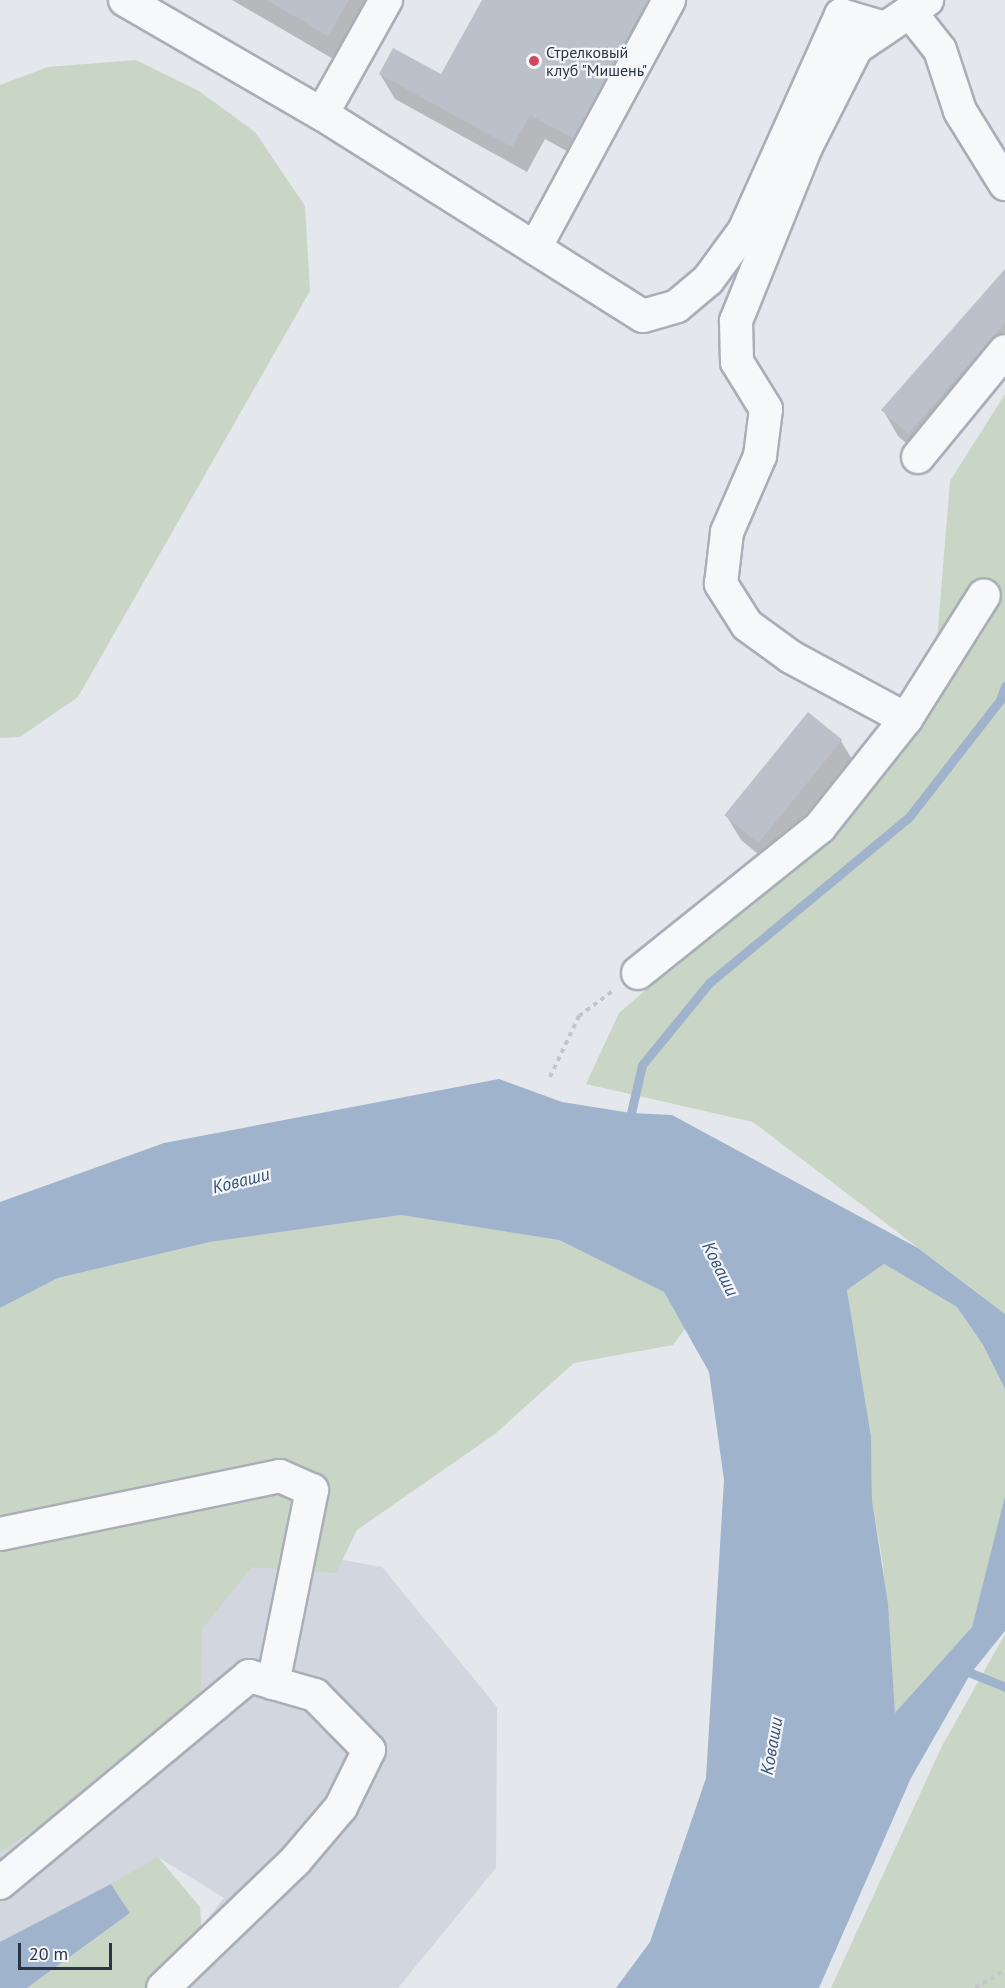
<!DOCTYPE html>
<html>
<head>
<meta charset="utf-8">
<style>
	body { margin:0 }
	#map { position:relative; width:1005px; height:1988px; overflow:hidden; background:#e4e7ec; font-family:"PT Sans",sans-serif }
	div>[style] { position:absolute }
	.built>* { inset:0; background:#d2d6de }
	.green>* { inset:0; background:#c9d6c5 }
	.water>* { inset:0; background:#9fb4cc }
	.shadow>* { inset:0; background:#0003 }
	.stream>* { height:9px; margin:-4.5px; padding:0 4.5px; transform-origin:4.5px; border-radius:4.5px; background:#9fb4cc }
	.building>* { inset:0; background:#bbc0ca; transform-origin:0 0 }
	.path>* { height:4px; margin-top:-2px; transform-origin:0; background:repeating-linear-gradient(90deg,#c2c5cb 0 4.5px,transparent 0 9px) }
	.roads { filter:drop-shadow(2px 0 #a9aeb7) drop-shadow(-2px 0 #a9aeb7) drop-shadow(0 2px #a9aeb7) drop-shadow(0 -2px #a9aeb7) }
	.minor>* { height:32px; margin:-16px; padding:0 16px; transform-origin:16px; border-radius:16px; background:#f7f8fa }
	.dots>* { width:16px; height:16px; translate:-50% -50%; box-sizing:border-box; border:3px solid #f4f6f9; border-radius:50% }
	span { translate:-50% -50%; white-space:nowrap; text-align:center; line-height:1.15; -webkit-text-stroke:4.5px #f4f6f9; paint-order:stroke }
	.poi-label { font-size:16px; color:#2b3445 }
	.left { translate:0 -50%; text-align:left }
	.water-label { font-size:18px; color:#34527a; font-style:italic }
	.scale { position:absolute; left:18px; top:1943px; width:94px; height:27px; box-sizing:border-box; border:3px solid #2b3445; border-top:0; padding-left:8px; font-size:18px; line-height:21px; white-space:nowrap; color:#2b3445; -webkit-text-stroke:4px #f4f6f9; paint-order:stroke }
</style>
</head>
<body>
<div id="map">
	<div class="built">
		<div style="clip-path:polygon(237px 1541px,382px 1567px,497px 1707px,496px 1868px,398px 1988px,152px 1988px,224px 1898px,158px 1857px,0 1970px,0 1763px)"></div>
	</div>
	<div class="green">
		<div style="clip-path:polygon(136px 60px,199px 91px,255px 132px,305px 206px,310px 291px,78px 697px,20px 737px,0 738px,0 85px,48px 67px)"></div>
		<div style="clip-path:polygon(1005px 394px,1005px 1314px,753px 1122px,586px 1084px,619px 1013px,858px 806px,935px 665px,950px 481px)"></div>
		<div style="clip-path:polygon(401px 1215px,559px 1240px,664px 1292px,685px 1329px,673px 1345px,574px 1363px,495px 1434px,357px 1530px,336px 1573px,252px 1567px,202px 1629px,201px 1700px,146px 1759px,0 1852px,0 1308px,58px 1278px,210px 1242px)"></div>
		<div style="clip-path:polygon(884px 1264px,957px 1307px,983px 1345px,1005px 1389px,1005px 1497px,972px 1627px,895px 1714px,883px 1564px,872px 1500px,871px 1436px,847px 1290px)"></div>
		<div style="clip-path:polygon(1005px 1634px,1005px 1988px,831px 1988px,942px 1746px)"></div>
		<div style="clip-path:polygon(158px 1857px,200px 1907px,204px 1960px,166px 1988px,27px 1988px,130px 1913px,111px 1884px)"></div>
	</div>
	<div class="water">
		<div style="clip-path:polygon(499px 1079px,562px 1102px,631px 1113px,672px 1115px,918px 1248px,1005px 1314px,1005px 1389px,983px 1345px,957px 1307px,884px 1264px,847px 1290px,871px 1436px,872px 1500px,888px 1604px,895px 1713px,972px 1627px,1005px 1496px,1005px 1631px,971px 1673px,911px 1778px,819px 1988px,616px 1988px,650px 1942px,706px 1778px,724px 1480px,709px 1372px,664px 1292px,559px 1240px,401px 1215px,210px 1242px,58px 1278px,0 1308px,0 1202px,164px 1143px)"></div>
		<div style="clip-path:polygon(111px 1884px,130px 1913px,27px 1988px,0 1988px,0 1942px)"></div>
	</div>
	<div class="shadow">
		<div style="clip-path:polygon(232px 0,377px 0,347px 67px)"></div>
		<div style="clip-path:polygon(484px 0,680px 0,590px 164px,545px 139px,527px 172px,395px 99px,380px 74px,442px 76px)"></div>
		<div style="clip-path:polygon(1005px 271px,1005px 364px,923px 458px,898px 436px,883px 410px)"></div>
		<div style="clip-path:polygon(808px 714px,841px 741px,856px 766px,774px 867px,741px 840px,726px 815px)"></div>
	</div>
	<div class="stream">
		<div style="left:631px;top:1113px;width:49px;rotate:-77.1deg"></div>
		<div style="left:642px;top:1065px;width:106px;rotate:-50.7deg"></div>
		<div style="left:709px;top:983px;width:260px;rotate:-39.7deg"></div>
		<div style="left:909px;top:817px;width:148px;rotate:-52.1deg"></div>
		<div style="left:1000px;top:700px;width:15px;rotate:-70deg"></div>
		<div style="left:971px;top:1673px;width:37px;rotate:22deg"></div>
	</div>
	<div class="building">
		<div style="clip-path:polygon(267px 0,349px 0,328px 36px)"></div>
		<div style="clip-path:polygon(482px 0,652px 0,576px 140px,530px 115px,512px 147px,379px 74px,393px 48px,441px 74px)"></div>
		<div style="clip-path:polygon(1005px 269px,1005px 323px,908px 434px,881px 410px)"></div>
		<div style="left:808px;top:712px;width:44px;height:133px;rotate:39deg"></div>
	</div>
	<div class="path">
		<div style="left:550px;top:1077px;width:68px;rotate:-64.6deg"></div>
		<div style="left:579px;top:1016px;width:44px;rotate:-36.6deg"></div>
		<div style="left:975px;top:1988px;width:35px;rotate:-31deg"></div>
	</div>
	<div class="roads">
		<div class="minor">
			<div style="left:125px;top:0;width:228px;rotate:30.1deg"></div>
			<div style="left:322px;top:114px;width:379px;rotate:32.2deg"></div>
			<div style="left:643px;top:316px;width:35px;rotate:-16deg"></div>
			<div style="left:677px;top:306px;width:40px;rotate:-40deg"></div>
			<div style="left:708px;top:280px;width:61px;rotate:-53.7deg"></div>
			<div style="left:744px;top:231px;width:237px;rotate:-65.8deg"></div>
			<div style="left:841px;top:15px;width:46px;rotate:16.5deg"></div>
			<div style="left:910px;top:12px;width:48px;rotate:51.7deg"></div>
			<div style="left:940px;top:50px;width:64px;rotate:71.8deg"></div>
			<div style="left:960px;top:111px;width:86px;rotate:58.3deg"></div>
			<div style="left:322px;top:114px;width:131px;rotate:-60.7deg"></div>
			<div style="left:535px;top:248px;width:282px;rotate:-61.6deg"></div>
			<div style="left:918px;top:457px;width:137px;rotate:-50.6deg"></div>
			<div style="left:906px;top:719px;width:131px;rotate:-151.7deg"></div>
			<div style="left:791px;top:657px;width:54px;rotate:-144deg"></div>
			<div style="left:747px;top:625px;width:49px;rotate:-122.4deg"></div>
			<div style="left:721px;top:584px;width:52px;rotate:-83.4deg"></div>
			<div style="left:727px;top:532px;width:83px;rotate:-66.5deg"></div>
			<div style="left:760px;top:456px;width:47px;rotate:-82.7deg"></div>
			<div style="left:766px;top:409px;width:55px;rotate:-121.7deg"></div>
			<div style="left:737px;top:362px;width:41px;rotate:-91.4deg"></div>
			<div style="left:736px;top:321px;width:188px;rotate:-68.1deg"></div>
			<div style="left:806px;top:147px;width:111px;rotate:-63.2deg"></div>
			<div style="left:856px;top:48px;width:86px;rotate:-34.1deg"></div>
			<div style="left:638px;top:973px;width:233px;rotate:-38.7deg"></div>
			<div style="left:820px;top:827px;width:138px;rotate:-51.5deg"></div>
			<div style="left:906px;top:719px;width:146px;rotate:-57.8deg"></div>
			<div style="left:0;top:1534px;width:286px;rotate:-11.7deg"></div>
			<div style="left:280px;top:1476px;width:35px;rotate:24deg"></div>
			<div style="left:312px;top:1490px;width:197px;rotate:101.4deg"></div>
			<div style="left:0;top:1883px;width:324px;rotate:-39.7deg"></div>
			<div style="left:249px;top:1676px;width:69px;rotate:16.1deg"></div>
			<div style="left:315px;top:1695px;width:77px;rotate:45.5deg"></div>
			<div style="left:369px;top:1750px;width:64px;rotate:116.2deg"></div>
			<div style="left:341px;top:1807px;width:71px;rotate:130.4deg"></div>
			<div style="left:295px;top:1861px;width:183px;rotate:136.1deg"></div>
		</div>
	</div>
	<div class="dots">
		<div style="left:534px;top:61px;background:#d1495b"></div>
	</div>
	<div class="poi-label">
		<span class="left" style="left:546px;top:61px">Стрелковый<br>клуб "Мишень"</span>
	</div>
	<div class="water-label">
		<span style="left:241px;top:1181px;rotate:-14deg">Коваши</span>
		<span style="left:720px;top:1269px;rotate:63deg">Коваши</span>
		<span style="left:772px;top:1746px;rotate:-80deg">Коваши</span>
	</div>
	<div class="scale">20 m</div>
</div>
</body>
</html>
